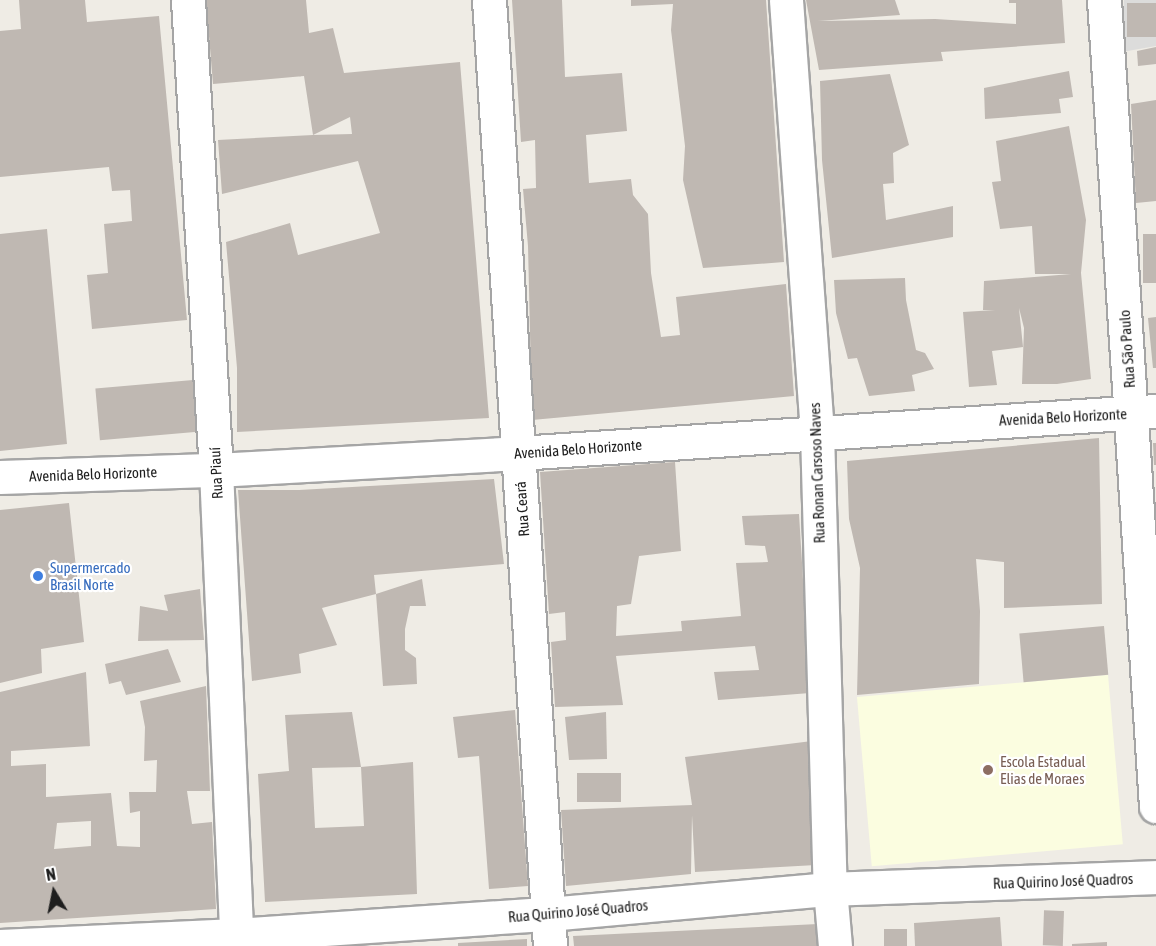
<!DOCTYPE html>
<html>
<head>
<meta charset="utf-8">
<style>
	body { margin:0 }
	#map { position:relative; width:1156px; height:946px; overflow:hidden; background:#efece5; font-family:"Asap Condensed",sans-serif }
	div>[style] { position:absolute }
	.residential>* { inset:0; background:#dcdcdb }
	.education>* { inset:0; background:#fbfde0; transform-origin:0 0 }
	.building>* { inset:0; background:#bfb8b2; transform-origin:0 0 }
	.roads { filter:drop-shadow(2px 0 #a5a5a5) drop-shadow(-2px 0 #a5a5a5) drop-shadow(0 2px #a5a5a5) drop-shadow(0 -2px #a5a5a5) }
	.minor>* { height:33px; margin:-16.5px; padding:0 16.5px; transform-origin:16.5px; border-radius:16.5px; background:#fff }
	.dots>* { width:16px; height:16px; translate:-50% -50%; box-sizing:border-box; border:3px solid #fff; border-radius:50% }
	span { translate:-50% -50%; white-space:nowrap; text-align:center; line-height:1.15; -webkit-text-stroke:4.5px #fff; paint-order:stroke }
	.street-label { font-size:15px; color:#1e1e1e }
	.shop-label { font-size:15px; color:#366cbe }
	.left { translate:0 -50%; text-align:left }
	.education-label { font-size:15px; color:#785e54 }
	.north { position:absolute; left:24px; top:862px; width:60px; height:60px; -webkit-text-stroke:4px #fff; paint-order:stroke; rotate:350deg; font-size:16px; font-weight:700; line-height:24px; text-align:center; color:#1e1e1e }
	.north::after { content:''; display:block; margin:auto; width:21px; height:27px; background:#1e1e1e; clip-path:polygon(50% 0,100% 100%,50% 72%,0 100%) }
</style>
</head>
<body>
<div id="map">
	<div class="residential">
		<div style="clip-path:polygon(1124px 0,1156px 0,1156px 46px,1122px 52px)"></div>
	</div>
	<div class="education">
		<div style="left:1108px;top:675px;width:170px;height:252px;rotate:85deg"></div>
	</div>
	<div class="building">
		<div style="clip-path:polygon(19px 0,85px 0,87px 22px,159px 16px,187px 320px,92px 329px,87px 275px,108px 273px,104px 224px,132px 221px,130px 190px,112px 191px,109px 167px,0 177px,0 31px,21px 29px)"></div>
		<div style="clip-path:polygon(evenodd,206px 0,306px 0,309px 33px,333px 28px,344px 73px,460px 62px,489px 418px,237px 432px,237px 368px,226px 242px,290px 223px,298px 255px,380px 233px,358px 161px,222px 194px,218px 140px,313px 135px,304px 76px,213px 84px,206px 0,350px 117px,352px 134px,313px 135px,350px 117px)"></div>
		<div style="clip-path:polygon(512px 0,562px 0,565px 77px,622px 73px,627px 131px,586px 135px,589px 183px,631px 179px,633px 195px,648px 214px,651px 273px,661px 337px,680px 335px,676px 297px,786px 284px,794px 396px,532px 420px,528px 246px,523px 189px,536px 188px,535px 140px,521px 142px)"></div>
		<div style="clip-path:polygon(631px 0,766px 0,784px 262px,703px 268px,683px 180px,685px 146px,671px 30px,673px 4px,631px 6px)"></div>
		<div style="clip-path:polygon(806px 0,895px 0,900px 15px,818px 21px,935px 19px,1016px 24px,1016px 3px,1009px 3px,1009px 0,1062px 0,1065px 43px,941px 52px,943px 61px,819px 70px)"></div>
		<div style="left:1156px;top:3px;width:34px;height:29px;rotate:90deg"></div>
		<div style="clip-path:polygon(1156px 47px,1156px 64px,1138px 66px,1137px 51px)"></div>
		<div style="clip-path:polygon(1069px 71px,1073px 97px,1059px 99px,1061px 113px,985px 119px,984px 88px)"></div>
		<div style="clip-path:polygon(890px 74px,909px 145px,893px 153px,894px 183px,883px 184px,886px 220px,953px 206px,953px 237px,832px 258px,822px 160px,820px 81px)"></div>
		<div style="clip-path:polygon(1156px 100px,1156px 201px,1136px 203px,1131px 104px)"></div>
		<div style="clip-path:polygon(1069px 126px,1086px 220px,1081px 273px,1091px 379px,1057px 384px,1022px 384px,1024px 328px,1019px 308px,1023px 347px,992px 351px,997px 385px,969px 387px,963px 312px,995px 310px,983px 310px,984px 281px,1071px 274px,1035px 274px,1032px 226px,1000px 229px,992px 182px,1001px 181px,996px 141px)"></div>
		<div style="clip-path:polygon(47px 229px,67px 444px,0 451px,0 234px)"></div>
		<div style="left:1156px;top:234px;width:49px;height:13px;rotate:90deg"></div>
		<div style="clip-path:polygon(905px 278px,906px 300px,916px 350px,925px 353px,934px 369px,912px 375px,915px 391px,869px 396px,857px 358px,848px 359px,836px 313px,834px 280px)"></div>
		<div style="clip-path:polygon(1156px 317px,1156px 368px,1153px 368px,1148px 318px)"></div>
		<div style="left:193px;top:380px;width:52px;height:98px;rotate:85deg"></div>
		<div style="clip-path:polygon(1099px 438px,1102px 604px,1004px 608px,1004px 562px,976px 559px,980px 611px,979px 684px,857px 695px,860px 568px,849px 519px,847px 461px)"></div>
		<div style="clip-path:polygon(1153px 443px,1156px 443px,1156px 465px,1154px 465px)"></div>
		<div style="clip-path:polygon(675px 462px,681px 551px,639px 556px,631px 604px,617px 606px,616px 636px,682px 631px,681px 621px,741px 616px,736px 563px,768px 562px,765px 546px,745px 545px,742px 516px,799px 514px,810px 693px,718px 700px,714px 672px,759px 670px,755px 646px,616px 656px,623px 705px,555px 707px,551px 642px,566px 640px,565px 612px,549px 614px,540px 472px)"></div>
		<div style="clip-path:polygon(494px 479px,504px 564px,374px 575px,376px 594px,422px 579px,426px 606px,410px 606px,405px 629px,405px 650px,416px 658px,417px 684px,383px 686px,376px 594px,322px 608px,337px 645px,299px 654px,301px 673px,252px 681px,238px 490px,299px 490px)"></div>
		<div style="clip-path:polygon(69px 503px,84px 642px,41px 649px,42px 673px,0 683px,0 510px)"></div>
		<div style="clip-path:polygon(200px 589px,204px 640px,138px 641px,140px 606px,168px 611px,164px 595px)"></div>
		<div style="left:1104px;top:626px;width:49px;height:85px;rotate:85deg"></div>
		<div style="clip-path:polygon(168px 649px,181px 682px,126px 695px,121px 681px,109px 684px,105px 664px)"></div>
		<div style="clip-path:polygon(evenodd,86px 672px,90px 746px,11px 751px,11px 766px,46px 764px,46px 797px,111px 793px,117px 846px,140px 847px,140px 811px,130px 813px,129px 792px,156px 792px,157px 760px,144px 761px,145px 727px,140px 701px,206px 686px,210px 791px,187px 791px,192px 824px,212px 822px,216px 909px,0 923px,0 692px,86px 672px,91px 821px,91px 846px,54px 849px,57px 823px,91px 821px)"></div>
		<div style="clip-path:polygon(515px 710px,528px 886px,489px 889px,479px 756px,458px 758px,453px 717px)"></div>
		<div style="clip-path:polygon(352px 712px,361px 767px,312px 768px,315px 828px,364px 826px,361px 767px,413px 762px,417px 894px,265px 902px,258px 774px,289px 771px,285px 715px)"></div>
		<div style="clip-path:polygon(606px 712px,607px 759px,569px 760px,565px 717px)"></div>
		<div style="clip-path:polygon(812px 741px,816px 865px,695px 872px,692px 815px,691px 874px,566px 886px,561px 810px,692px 805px,685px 757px)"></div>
		<div style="left:577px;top:773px;width:44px;height:29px"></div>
		<div style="left:1064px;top:911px;width:35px;height:20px;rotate:92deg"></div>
		<div style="clip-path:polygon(1000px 917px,1002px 946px,915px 946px,914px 923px)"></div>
		<div style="clip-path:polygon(818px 924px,819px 946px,574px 946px,573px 936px)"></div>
		<div style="left:884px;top:929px;width:23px;height:17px"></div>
		<div style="clip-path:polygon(527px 939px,527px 946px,458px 946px,458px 943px)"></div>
		<div style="clip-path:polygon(1107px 942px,1107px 946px,1072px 946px,1072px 944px)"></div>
	</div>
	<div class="roads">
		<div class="minor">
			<div style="left:188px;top:0;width:471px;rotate:86.6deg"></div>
			<div style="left:216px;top:470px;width:476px;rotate:87.5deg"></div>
			<div style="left:489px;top:0;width:948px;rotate:86.31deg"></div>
			<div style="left:786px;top:0;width:433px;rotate:85.9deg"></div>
			<div style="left:817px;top:432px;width:457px;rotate:88.4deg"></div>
			<div style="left:830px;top:889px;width:57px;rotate:85deg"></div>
			<div style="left:1104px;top:0;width:808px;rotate:86.31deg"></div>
			<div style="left:0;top:477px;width:216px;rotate:-1.9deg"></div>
			<div style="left:216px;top:470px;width:302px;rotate:-3.2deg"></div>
			<div style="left:518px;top:453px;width:639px;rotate:-3.77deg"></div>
			<div style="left:0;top:946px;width:236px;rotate:-2.7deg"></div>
			<div style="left:236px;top:935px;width:313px;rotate:-3.9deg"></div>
			<div style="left:548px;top:914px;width:283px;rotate:-5.1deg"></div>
			<div style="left:830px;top:889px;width:326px;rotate:-2.1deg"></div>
		</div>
	</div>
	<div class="dots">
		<div style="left:38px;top:576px;background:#3f7fe0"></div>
		<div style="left:988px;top:770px;background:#8d6e63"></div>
	</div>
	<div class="street-label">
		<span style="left:1127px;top:349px;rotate:-94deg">Rua São Paulo</span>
		<span style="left:1063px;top:417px;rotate:-3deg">Avenida Belo Horizonte</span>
		<span style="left:578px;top:449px;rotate:-4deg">Avenida Belo Horizonte</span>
		<span style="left:216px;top:473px;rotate:-93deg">Rua Piauí</span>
		<span style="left:817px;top:473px;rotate:-92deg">Rua Ronan Carsoso Naves</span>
		<span style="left:93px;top:474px;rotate:-2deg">Avenida Belo Horizonte</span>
		<span style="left:522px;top:509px;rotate:-94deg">Rua Ceará</span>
		<span style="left:1063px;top:881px;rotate:-2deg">Rua Quirino José Quadros</span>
		<span style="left:578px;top:911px;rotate:-5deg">Rua Quirino José Quadros</span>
	</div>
	<div class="shop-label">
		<span class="left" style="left:50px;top:576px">Supermercado<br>Brasil Norte</span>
	</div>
	<div class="education-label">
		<span class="left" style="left:1000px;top:770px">Escola Estadual<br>Elias de Moraes</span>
	</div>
	<div class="north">N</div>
</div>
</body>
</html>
